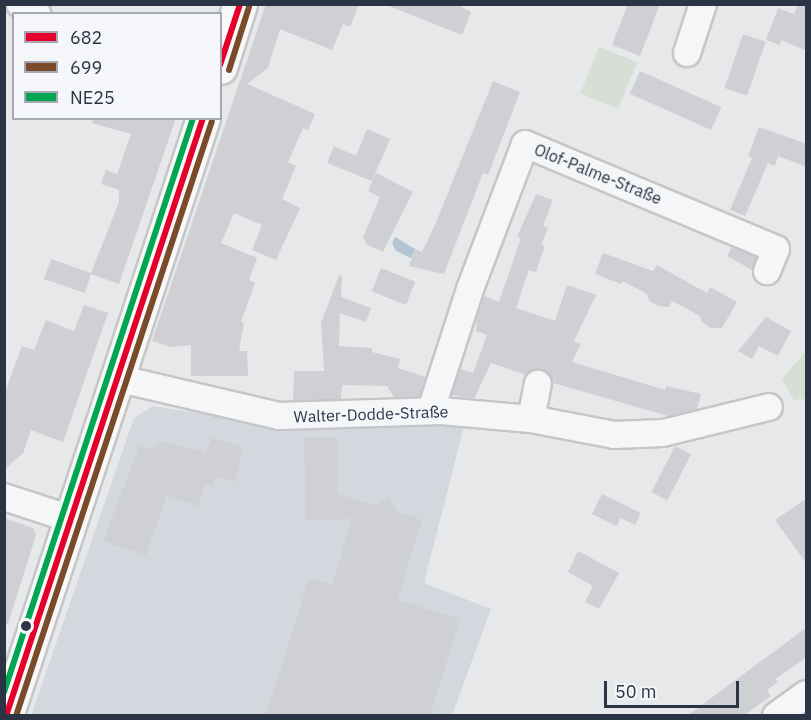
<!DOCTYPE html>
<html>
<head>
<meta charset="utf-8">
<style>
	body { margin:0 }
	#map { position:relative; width:811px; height:720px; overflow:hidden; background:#e6e8ea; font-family:"IBM Plex Sans",sans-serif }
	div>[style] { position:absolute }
	.built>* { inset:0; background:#d4d7dd }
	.green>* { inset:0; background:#d6ded6; transform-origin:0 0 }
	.water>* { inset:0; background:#b4c4d5 }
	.building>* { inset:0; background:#ced0d3; transform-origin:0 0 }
	.roads { filter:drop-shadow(2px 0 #c4c6c8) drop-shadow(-2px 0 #c4c6c8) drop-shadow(0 2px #c4c6c8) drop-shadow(0 -2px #c4c6c8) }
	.minor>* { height:26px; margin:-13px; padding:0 13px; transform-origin:13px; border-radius:13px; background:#f5f6f7 }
	.major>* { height:33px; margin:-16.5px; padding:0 16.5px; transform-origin:16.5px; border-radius:16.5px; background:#f8f8f8 }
	.bus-1>* { height:6px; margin:-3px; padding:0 3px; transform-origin:3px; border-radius:3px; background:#e4002b }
	.bus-2>* { height:6px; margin:-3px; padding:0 3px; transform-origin:3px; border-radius:3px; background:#7a4b2a }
	.bus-3>* { height:6px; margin:-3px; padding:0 3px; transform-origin:3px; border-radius:3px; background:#00a651 }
	.dots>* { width:16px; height:16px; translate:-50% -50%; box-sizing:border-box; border:3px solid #f4f6f9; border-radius:50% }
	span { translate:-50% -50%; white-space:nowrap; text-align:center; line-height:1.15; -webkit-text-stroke:4.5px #f4f6f9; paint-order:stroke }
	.street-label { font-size:16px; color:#2b3445 }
	.frame { position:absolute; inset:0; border:6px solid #2b3445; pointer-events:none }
	.legend { position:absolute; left:12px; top:12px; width:210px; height:108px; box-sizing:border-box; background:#f4f6f9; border:2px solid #a4a8b1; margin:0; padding:8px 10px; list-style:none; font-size:18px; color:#2b3445 }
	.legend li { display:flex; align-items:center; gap:12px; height:30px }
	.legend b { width:30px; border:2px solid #a4a8b1 }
	.scale { position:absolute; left:604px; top:681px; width:135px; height:27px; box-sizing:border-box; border:3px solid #2b3445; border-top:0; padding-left:8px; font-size:18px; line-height:21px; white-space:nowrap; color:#2b3445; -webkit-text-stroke:4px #f4f6f9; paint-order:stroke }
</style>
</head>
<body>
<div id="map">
	<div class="built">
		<div style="clip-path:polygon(153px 406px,254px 422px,357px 428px,465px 422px,424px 583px,491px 609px,452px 715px,31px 716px,134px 418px)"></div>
	</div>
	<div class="green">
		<div style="left:599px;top:47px;width:41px;height:50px;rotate:22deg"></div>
		<div style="clip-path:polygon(806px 351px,806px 399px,794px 400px,782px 379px)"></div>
	</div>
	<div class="water">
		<div style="clip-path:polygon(395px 237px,415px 249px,411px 258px,396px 251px,392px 243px)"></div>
	</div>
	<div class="building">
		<div style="clip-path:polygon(266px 4px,359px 4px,350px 27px,343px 24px,332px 50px,280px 29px,268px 68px,247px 84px,315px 114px,308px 130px,303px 128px,288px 162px,296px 166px,282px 199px,300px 208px,276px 260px,252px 250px,262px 225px,234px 213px,221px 243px,257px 258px,249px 280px,255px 283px,241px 322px,244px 323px,239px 351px,247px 351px,248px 376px,191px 376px,191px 345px,171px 347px,152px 341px)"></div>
		<div style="clip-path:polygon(384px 4px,456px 4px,471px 12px,462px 35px)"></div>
		<div style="clip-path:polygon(628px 4px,660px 4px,640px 56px,612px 45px)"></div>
		<div style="clip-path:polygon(798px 4px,807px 4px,807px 51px,781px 40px,780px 45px,766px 40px,778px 8px,794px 14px)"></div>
		<div style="left:743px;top:34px;width:24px;height:57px;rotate:19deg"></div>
		<div style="left:640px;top:71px;width:89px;height:25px;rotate:24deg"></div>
		<div style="clip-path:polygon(493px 81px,520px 92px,488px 175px,483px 173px,444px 274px,409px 266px,415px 249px,422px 252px,435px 225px)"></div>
		<div style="clip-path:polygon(93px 118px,176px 118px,119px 284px,91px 274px,85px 293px,44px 279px,51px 259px,91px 273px,119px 202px,119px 190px,101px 184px,106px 170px,117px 174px,131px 134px,92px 123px)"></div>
		<div style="clip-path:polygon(759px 127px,807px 144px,807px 167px,778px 156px,775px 166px,768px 163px,745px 216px,730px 210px,752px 158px,748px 156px)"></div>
		<div style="clip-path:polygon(367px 129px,390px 139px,372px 181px,327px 163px,334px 146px,356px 156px)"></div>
		<div style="clip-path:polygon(376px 173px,413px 192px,383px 252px,366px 244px,363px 237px,380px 197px,368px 191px)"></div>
		<div style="clip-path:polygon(536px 194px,553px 200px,543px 226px,548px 228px,541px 245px,545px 246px,536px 272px,529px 270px,516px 308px,555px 321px,567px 285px,596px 295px,574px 341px,581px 344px,572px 362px,665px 390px,666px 386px,701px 394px,697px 409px,668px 416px,553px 383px,548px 373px,542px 369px,526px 375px,491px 363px,474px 399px,451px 395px,460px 369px,473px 373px,487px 335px,476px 331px,477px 316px,484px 296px,499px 302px,521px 238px,517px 237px)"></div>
		<div style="clip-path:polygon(732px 247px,756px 257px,752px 270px,727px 256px)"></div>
		<div style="clip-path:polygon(603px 253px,653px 271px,657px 265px,707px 293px,710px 287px,737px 302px,722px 328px,711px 328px,702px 322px,700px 316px,672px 301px,669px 307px,658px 306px,649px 301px,647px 294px,623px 281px,621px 284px,595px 274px)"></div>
		<div style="left:381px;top:268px;width:37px;height:25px;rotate:22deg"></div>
		<div style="clip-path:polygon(339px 275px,342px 276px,341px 297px,371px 308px,366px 322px,340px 313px,339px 346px,372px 348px,372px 352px,400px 359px,398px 368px,426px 377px,420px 397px,394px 397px,387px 386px,342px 385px,341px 399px,293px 401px,294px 371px,324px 371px,321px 323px)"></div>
		<div style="clip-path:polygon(84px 305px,108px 313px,63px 442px,31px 430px,23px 453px,4px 470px,4px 395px,22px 346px,34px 350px,46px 320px,74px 331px)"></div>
		<div style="clip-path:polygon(766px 317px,791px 331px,778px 356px,759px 346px,752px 359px,738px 351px)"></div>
		<div style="clip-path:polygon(304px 437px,337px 437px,338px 494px,375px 505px,389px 497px,397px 512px,422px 520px,397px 600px,460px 619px,430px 716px,266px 716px,309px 578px,332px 585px,352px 519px,306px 520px)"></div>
		<div style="clip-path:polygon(212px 438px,243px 447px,235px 482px,216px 476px,212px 486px,206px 483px,198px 506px,167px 495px,146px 555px,103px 541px,140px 445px,148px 449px,163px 442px,205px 452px)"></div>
		<div style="left:675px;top:446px;width:18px;height:52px;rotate:27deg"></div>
		<div style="clip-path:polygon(602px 494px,641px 513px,635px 525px,620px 518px,617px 526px,592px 514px)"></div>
		<div style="clip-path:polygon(807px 498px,807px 564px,775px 520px)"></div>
		<div style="clip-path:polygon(4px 518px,33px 528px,36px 535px,8px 624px,4px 624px)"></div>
		<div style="clip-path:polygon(578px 551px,619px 573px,599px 609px,585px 602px,593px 586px,568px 572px)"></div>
		<div style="clip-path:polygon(807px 627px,807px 657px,775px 679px,778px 682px,767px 690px,771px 696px,743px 716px,687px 716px)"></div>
	</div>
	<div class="roads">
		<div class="minor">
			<div style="left:20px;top:4px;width:20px;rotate:30deg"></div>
			<div style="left:687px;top:53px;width:52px;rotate:-71.9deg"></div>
			<div style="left:116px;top:378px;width:167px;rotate:13.1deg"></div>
			<div style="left:279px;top:416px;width:162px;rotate:-1.8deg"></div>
			<div style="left:441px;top:411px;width:90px;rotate:5.1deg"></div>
			<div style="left:531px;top:419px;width:85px;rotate:10.9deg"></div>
			<div style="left:614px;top:435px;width:49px;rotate:-2.3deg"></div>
			<div style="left:663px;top:433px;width:109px;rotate:-13.8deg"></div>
			<div style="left:431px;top:410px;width:127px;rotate:-72.1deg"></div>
			<div style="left:470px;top:289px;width:155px;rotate:-69.2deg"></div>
			<div style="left:525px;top:144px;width:272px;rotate:22.7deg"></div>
			<div style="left:776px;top:249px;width:24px;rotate:112deg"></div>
			<div style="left:531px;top:419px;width:36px;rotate:-79deg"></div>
			<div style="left:4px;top:497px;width:67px;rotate:18.2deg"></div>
			<div style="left:776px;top:716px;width:37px;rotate:-36deg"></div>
		</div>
		<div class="major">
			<div style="left:220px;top:67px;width:66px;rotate:-72.4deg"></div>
			<div style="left:6px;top:716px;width:630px;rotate:-71.77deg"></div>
		</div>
	</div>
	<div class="bus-1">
		<div style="left:220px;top:65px;width:64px;rotate:-71.8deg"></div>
		<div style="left:6px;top:716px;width:630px;rotate:-71.77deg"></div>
	</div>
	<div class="bus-2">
		<div style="left:229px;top:70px;width:66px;rotate:-72.4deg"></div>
		<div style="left:16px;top:716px;width:626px;rotate:-71.77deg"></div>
	</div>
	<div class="bus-3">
		<div style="left:4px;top:692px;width:604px;rotate:-71.77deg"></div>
	</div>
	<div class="dots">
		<div style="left:26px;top:626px;background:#2b3445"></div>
	</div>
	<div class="street-label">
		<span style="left:598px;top:174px;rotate:22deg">Olof-Palme-Straße</span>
		<span style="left:371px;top:414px;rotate:-2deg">Walter-Dodde-Straße</span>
	</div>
	<div class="frame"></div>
	<ul class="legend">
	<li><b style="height:8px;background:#e4002b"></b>682</li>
	<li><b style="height:8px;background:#7a4b2a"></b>699</li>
	<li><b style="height:8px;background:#00a651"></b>NE25</li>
	</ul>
	<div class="scale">50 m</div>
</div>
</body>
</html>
